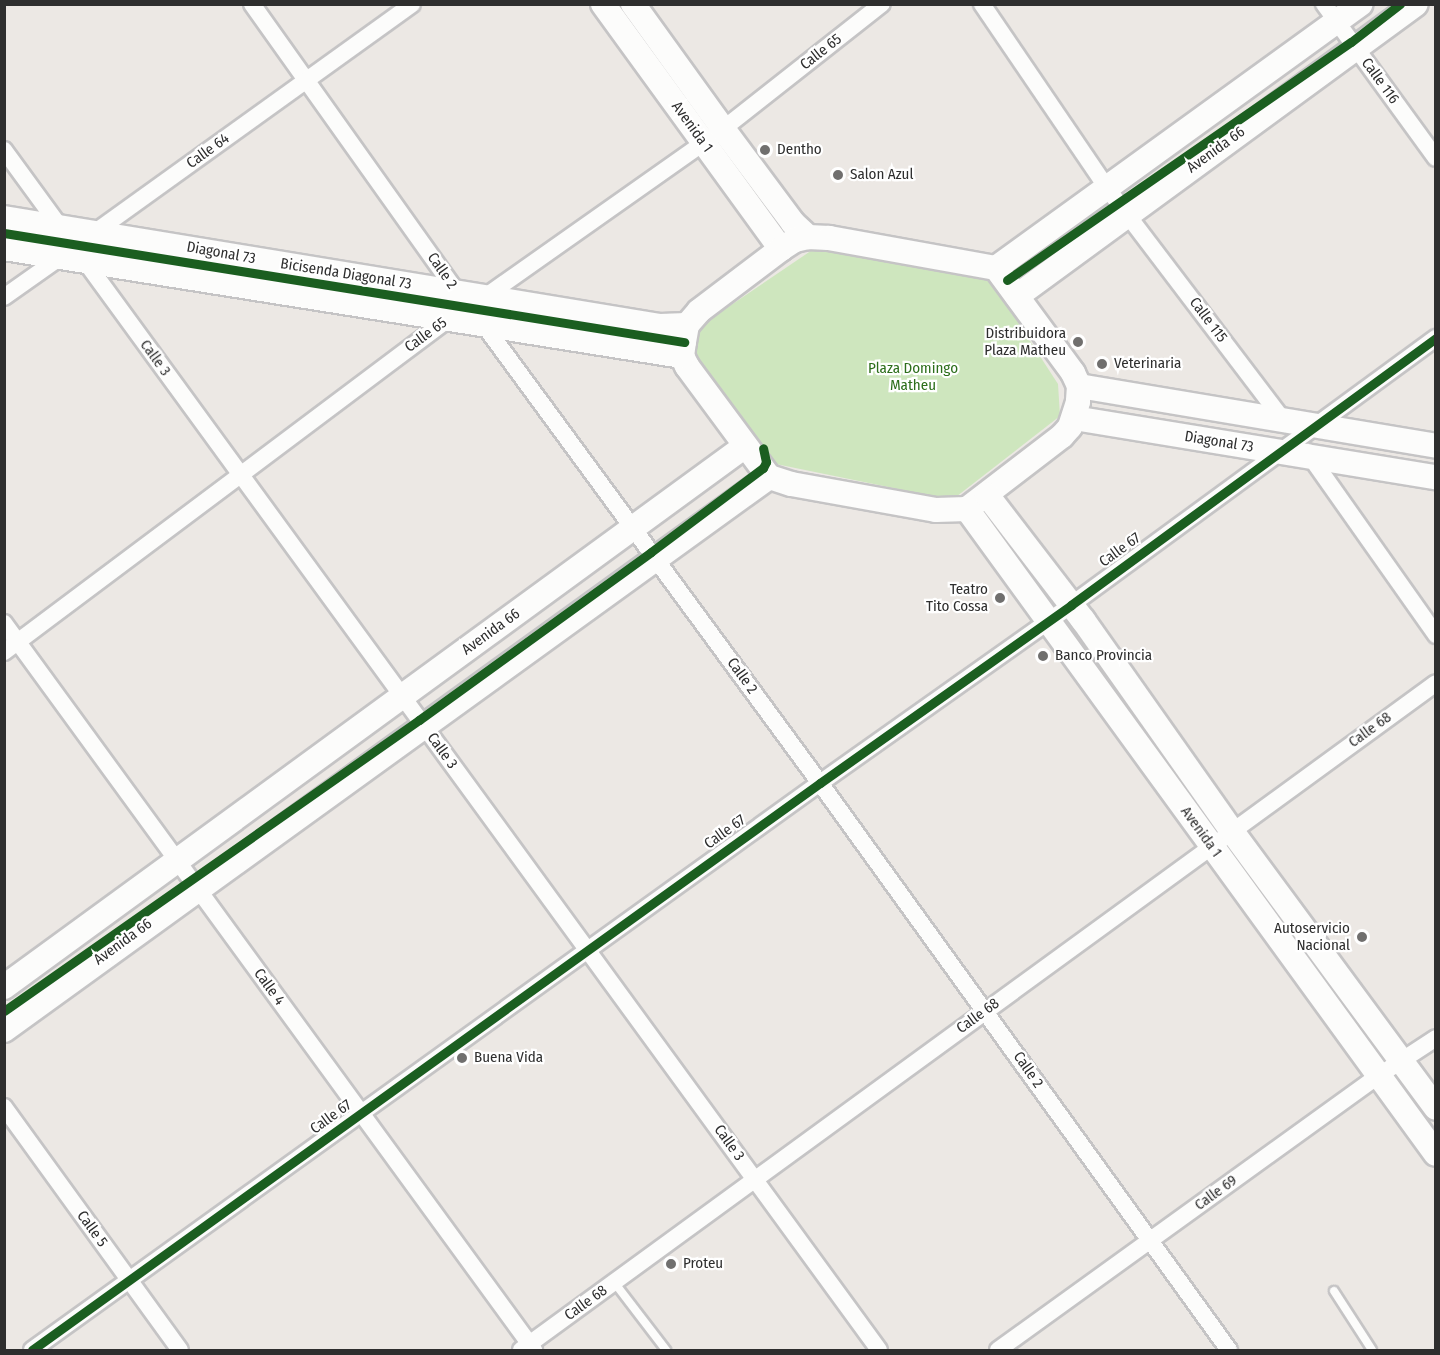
<!DOCTYPE html>
<html>
<head>
<meta charset="utf-8">
<style>
	body { margin:0 }
	#map { position:relative; width:1440px; height:1355px; overflow:hidden; background:#ece8e4; font-family:"Fira Sans Condensed",sans-serif }
	div>[style] { position:absolute }
	.green>* { inset:0; background:#cee6be }
	.roads { filter:drop-shadow(2px 0 #c5c4c5) drop-shadow(-2px 0 #c5c4c5) drop-shadow(0 2px #c5c4c5) drop-shadow(0 -2px #c5c4c5) }
	.lane>* { height:8px; margin:-4px; padding:0 4px; transform-origin:4px; border-radius:4px; background:#fcfcfb }
	.street>* { height:16px; margin:-8px; padding:0 8px; transform-origin:8px; border-radius:8px; background:#fcfcfb }
	.secondary>* { height:24px; margin:-12px; padding:0 12px; transform-origin:12px; border-radius:12px; background:#fcfcfb }
	.cycleway>* { height:9px; margin:-4.5px; padding:0 4.5px; transform-origin:4.5px; border-radius:4.5px; background:#1b5e20 }
	.dots>* { width:16px; height:16px; translate:-50% -50%; box-sizing:border-box; border:3px solid #fff; border-radius:50% }
	span { translate:-50% -50%; white-space:nowrap; text-align:center; line-height:1.15; -webkit-text-stroke:4.5px #fff; paint-order:stroke }
	.street-label { font-size:15px; color:#2e2e2e }
	.poi-label { font-size:15px; color:#2e2e2e }
	.left { translate:0 -50%; text-align:left }
	.right { translate:-100% -50%; text-align:right }
	.park-label { font-size:15px; color:#2c6e1b }
	.frame { position:absolute; inset:0; border:6px solid #2e2e2e; pointer-events:none }
</style>
</head>
<body>
<div id="map">
	<div class="green">
		<div style="clip-path:polygon(821px 244px,988px 276px,1058px 384px,1060px 416px,952px 500px,766px 462px,695px 354px,700px 326px)"></div>
	</div>
	<div class="roads">
		<div class="lane">
			<div style="left:614px;top:1282px;width:86px;rotate:52.6deg"></div>
			<div style="left:1334px;top:1291px;width:70px;rotate:57.2deg"></div>
		</div>
		<div class="street">
			<div style="left:252px;top:4px;width:356px;rotate:54.6deg"></div>
			<div style="left:458px;top:294px;width:22px;rotate:47deg"></div>
			<div style="left:473px;top:310px;width:587px;rotate:53.74deg"></div>
			<div style="left:820px;top:783px;width:699px;rotate:54.2deg"></div>
			<div style="left:982px;top:4px;width:222px;rotate:55.8deg"></div>
			<div style="left:1107px;top:188px;width:296px;rotate:52.8deg"></div>
			<div style="left:1324px;top:4px;width:190px;rotate:54deg"></div>
			<div style="left:4px;top:150px;width:1485px;rotate:53.9deg"></div>
			<div style="left:91px;top:235px;width:395px;rotate:-35.7deg"></div>
			<div style="left:4px;top:297px;width:75px;rotate:-35.2deg"></div>
			<div style="left:482px;top:299px;width:295px;rotate:-35.2deg"></div>
			<div style="left:723px;top:129px;width:202px;rotate:-38.2deg"></div>
			<div style="left:1307px;top:452px;width:224px;rotate:54.8deg"></div>
			<div style="left:4px;top:623px;width:900px;rotate:53.91deg"></div>
			<div style="left:4px;top:652px;width:559px;rotate:-36.85deg"></div>
			<div style="left:4px;top:1107px;width:300px;rotate:54.1deg"></div>
			<div style="left:32px;top:1350px;width:971px;rotate:-35.74deg"></div>
			<div style="left:820px;top:783px;width:308px;rotate:-35.3deg"></div>
			<div style="left:1071px;top:605px;width:452px;rotate:-36.2deg"></div>
			<div style="left:521px;top:1350px;width:1132px;rotate:-36.09deg"></div>
			<div style="left:998px;top:1350px;width:468px;rotate:-35.8deg"></div>
			<div style="left:1378px;top:1076px;width:69px;rotate:-33.2deg"></div>
		</div>
		<div class="secondary">
			<div style="left:603px;top:4px;width:303px;rotate:54deg"></div>
			<div style="left:633px;top:4px;width:154px;rotate:54.2deg"></div>
			<div style="left:723px;top:129px;width:117px;rotate:53.3deg"></div>
			<div style="left:793px;top:223px;width:21px;rotate:43deg"></div>
			<div style="left:4px;top:218px;width:665px;rotate:9.35deg"></div>
			<div style="left:660px;top:326px;width:27px;rotate:-2deg"></div>
			<div style="left:808px;top:237px;width:21px;rotate:3deg"></div>
			<div style="left:829px;top:238px;width:170px;rotate:10.2deg"></div>
			<div style="left:996px;top:268px;width:130px;rotate:53.7deg"></div>
			<div style="left:1073px;top:373px;width:14px;rotate:65deg"></div>
			<div style="left:1079px;top:386px;width:16px;rotate:94deg"></div>
			<div style="left:1078px;top:402px;width:26px;rotate:108deg"></div>
			<div style="left:1070px;top:427px;width:12px;rotate:132deg"></div>
			<div style="left:1062px;top:436px;width:120px;rotate:142.5deg"></div>
			<div style="left:967px;top:509px;width:31px;rotate:178deg"></div>
			<div style="left:936px;top:510px;width:147px;rotate:-169.8deg"></div>
			<div style="left:791px;top:484px;width:23px;rotate:-162deg"></div>
			<div style="left:769px;top:477px;width:138px;rotate:-126.5deg"></div>
			<div style="left:687px;top:366px;width:11px;rotate:-117deg"></div>
			<div style="left:682px;top:356px;width:14px;rotate:-82deg"></div>
			<div style="left:684px;top:342px;width:17px;rotate:-80deg"></div>
			<div style="left:687px;top:325px;width:18px;rotate:-49deg"></div>
			<div style="left:699px;top:311px;width:103px;rotate:-37.1deg"></div>
			<div style="left:781px;top:249px;width:17px;rotate:-33deg"></div>
			<div style="left:795px;top:240px;width:13px;rotate:-13deg"></div>
			<div style="left:4px;top:248px;width:687px;rotate:9.05deg"></div>
			<div style="left:996px;top:268px;width:450px;rotate:-35.9deg"></div>
			<div style="left:1017px;top:296px;width:494px;rotate:-36.2deg"></div>
			<div style="left:1079px;top:386px;width:362px;rotate:9.5deg"></div>
			<div style="left:1074px;top:418px;width:367px;rotate:9.3deg"></div>
			<div style="left:987px;top:495px;width:158px;rotate:52.5deg"></div>
			<div style="left:1083px;top:620px;width:257px;rotate:54.8deg"></div>
			<div style="left:1231px;top:830px;width:345px;rotate:53.6deg"></div>
			<div style="left:967px;top:509px;width:797px;rotate:53.98deg"></div>
			<div style="left:4px;top:987px;width:917px;rotate:-36.13deg"></div>
			<div style="left:4px;top:1030px;width:944px;rotate:-35.86deg"></div>
		</div>
	</div>
	<div class="cycleway">
		<div style="left:4px;top:233px;width:689px;rotate:9.11deg"></div>
		<div style="left:1007px;top:280px;width:418px;rotate:-34.7deg"></div>
		<div style="left:1351px;top:42px;width:62px;rotate:-37.8deg"></div>
		<div style="left:4px;top:1011px;width:507px;rotate:-35.04deg"></div>
		<div style="left:419px;top:720px;width:286px;rotate:-35.9deg"></div>
		<div style="left:651px;top:552px;width:140px;rotate:-36.9deg"></div>
		<div style="left:763px;top:468px;width:7px;rotate:-63deg"></div>
		<div style="left:766px;top:462px;width:14px;rotate:-102deg"></div>
		<div style="left:32px;top:1350px;width:971px;rotate:-35.74deg"></div>
		<div style="left:820px;top:783px;width:308px;rotate:-35.3deg"></div>
		<div style="left:1071px;top:605px;width:452px;rotate:-36.2deg"></div>
	</div>
	<div class="dots">
		<div style="left:765px;top:150px;background:#706f6e"></div>
		<div style="left:838px;top:175px;background:#706f6e"></div>
		<div style="left:1078px;top:342px;background:#706f6e"></div>
		<div style="left:1102px;top:364px;background:#706f6e"></div>
		<div style="left:1000px;top:598px;background:#706f6e"></div>
		<div style="left:1043px;top:656px;background:#706f6e"></div>
		<div style="left:1362px;top:937px;background:#706f6e"></div>
		<div style="left:462px;top:1058px;background:#706f6e"></div>
		<div style="left:671px;top:1264px;background:#706f6e"></div>
	</div>
	<div class="street-label">
		<span style="left:821px;top:52px;rotate:-38deg">Calle 65</span>
		<span style="left:1380px;top:81px;rotate:54deg">Calle 116</span>
		<span style="left:692px;top:127px;rotate:54deg">Avenida 1</span>
		<span style="left:1216px;top:150px;rotate:-36deg">Avenida 66</span>
		<span style="left:208px;top:151px;rotate:-36deg">Calle 64</span>
		<span style="left:221px;top:253px;rotate:10deg">Diagonal 73</span>
		<span style="left:442px;top:271px;rotate:55deg">Calle 2</span>
		<span style="left:346px;top:274px;rotate:9deg">Bicisenda Diagonal 73</span>
		<span style="left:1208px;top:320px;rotate:53deg">Calle 115</span>
		<span style="left:426px;top:335px;rotate:-36deg">Calle 65</span>
		<span style="left:155px;top:358px;rotate:54deg">Calle 3</span>
		<span style="left:1219px;top:442px;rotate:9deg">Diagonal 73</span>
		<span style="left:1120px;top:550px;rotate:-36deg">Calle 67</span>
		<span style="left:491px;top:632px;rotate:-36deg">Avenida 66</span>
		<span style="left:742px;top:676px;rotate:54deg">Calle 2</span>
		<span style="left:1370px;top:730px;rotate:-36deg">Calle 68</span>
		<span style="left:442px;top:751px;rotate:54deg">Calle 3</span>
		<span style="left:725px;top:832px;rotate:-36deg">Calle 67</span>
		<span style="left:1201px;top:832px;rotate:54deg">Avenida 1</span>
		<span style="left:123px;top:942px;rotate:-36deg">Avenida 66</span>
		<span style="left:269px;top:987px;rotate:54deg">Calle 4</span>
		<span style="left:978px;top:1016px;rotate:-36deg">Calle 68</span>
		<span style="left:1028px;top:1070px;rotate:55deg">Calle 2</span>
		<span style="left:331px;top:1117px;rotate:-36deg">Calle 67</span>
		<span style="left:729px;top:1143px;rotate:54deg">Calle 3</span>
		<span style="left:1216px;top:1193px;rotate:-36deg">Calle 69</span>
		<span style="left:92px;top:1229px;rotate:54deg">Calle 5</span>
		<span style="left:586px;top:1303px;rotate:-36deg">Calle 68</span>
	</div>
	<div class="poi-label">
		<span class="left" style="left:777px;top:150px">Dentho</span>
		<span class="left" style="left:850px;top:175px">Salon Azul</span>
		<span class="right" style="left:1066px;top:342px">Distribuidora<br>Plaza Matheu</span>
		<span class="left" style="left:1114px;top:364px">Veterinaria</span>
		<span class="right" style="left:988px;top:598px">Teatro<br>Tito Cossa</span>
		<span class="left" style="left:1055px;top:656px">Banco Provincia</span>
		<span class="right" style="left:1350px;top:937px">Autoservicio<br>Nacional</span>
		<span class="left" style="left:474px;top:1058px">Buena Vida</span>
		<span class="left" style="left:683px;top:1264px">Proteu</span>
	</div>
	<div class="park-label">
		<span style="left:913px;top:377px">Plaza Domingo<br>Matheu</span>
	</div>
	<div class="frame"></div>
</div>
</body>
</html>
